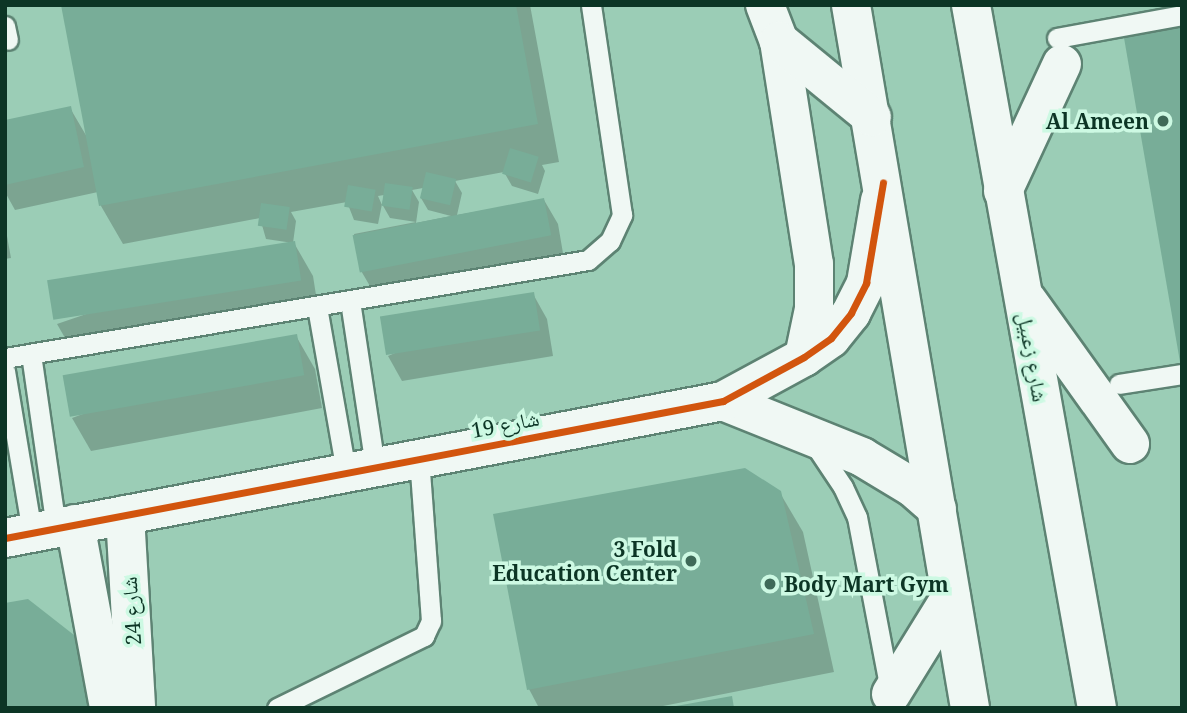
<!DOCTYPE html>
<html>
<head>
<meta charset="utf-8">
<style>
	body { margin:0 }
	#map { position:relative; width:1187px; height:713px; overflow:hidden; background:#9bcdb6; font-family:"Noto Serif","Noto Naskh Arabic",serif }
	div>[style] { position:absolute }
	.shadow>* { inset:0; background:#0003 }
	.building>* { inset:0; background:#78ad98; transform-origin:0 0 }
	.roads { filter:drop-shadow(2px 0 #5d8373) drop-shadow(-2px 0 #5d8373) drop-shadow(0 2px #5d8373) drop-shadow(0 -2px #5d8373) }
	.lane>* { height:19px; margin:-9.5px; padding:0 9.5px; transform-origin:9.5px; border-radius:9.5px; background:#f0f8f4 }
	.street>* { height:38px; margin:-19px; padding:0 19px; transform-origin:19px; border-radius:19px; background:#f0f8f4 }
	.secondary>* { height:38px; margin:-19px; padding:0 19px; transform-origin:19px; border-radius:19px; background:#f0f8f4 }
	.cycleway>* { height:7px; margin:-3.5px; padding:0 3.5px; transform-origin:3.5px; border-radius:3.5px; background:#d2550e }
	.dots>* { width:19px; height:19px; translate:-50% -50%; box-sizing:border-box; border:4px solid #cdf9e3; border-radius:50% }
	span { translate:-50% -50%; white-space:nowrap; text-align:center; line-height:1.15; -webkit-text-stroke:7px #cdf9e3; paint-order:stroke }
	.poi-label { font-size:21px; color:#0c3525; font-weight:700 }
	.right { translate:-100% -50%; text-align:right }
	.left { translate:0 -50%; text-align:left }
	.street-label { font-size:21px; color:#0c3525 }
	.frame { position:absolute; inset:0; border:7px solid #0c3525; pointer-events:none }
</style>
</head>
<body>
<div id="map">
	<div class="shadow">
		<div style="clip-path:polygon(evenodd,63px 5px,530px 5px,559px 162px,542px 165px,545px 171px,538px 194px,512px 186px,504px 172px,455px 181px,462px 193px,457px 215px,544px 200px,558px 224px,564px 259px,374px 293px,360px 269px,354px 234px,416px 222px,390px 218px,382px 204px,378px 224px,354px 220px,347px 202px,291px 212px,296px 221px,293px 243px,266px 239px,260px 218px,123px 244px,101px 206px,98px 192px,15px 210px,5px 192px,5px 121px,70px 108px,87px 137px,63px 5px,423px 188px,421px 198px,428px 210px,451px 216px,416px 223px,419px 202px,412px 190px,423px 188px,63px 5px,384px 195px,382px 205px,378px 196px,384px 195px)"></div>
		<div style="clip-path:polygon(5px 225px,11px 258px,5px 259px)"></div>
		<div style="clip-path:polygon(294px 243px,313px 276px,319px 314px,76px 357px,57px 324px)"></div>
		<div style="clip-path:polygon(533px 294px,547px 319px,553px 356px,402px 381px,388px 356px)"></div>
		<div style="clip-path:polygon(296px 336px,315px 369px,322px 408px,91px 451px,72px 418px)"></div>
		<div style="clip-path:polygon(780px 493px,803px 532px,834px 672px,653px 708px,539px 708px,529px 689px)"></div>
		<div style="clip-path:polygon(73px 636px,95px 675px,101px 708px,5px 708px)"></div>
	</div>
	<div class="building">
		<div style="clip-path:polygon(61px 5px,516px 5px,538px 124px,99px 206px)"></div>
		<div style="clip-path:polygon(1182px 22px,1182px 362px,1180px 362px,1123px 32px)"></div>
		<div style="clip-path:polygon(71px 106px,84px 167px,5px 185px,5px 120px)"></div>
		<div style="left:510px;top:148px;width:30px;height:27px;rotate:17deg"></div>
		<div style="left:426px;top:172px;width:31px;height:27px;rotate:13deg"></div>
		<div style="left:385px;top:183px;width:28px;height:23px;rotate:8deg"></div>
		<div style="left:348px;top:185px;width:28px;height:22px;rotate:10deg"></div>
		<div style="left:544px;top:198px;width:38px;height:195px;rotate:79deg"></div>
		<div style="left:261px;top:203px;width:29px;height:23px;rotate:8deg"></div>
		<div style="left:295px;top:241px;width:40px;height:251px;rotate:81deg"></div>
		<div style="left:534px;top:292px;width:39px;height:156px;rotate:81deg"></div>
		<div style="left:297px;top:334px;width:42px;height:238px;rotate:80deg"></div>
		<div style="clip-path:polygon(745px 468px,781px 491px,814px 634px,527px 690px,493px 514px)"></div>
		<div style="clip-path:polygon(28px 599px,74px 635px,88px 708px,5px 708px,5px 603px)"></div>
		<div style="clip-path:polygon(732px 696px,734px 708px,676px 708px,676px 706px)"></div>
	</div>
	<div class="roads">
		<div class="lane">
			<div style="left:5px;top:26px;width:14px;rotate:78deg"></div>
			<div style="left:1057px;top:38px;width:127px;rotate:-10.4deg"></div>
			<div style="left:350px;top:301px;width:167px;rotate:81.4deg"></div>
			<div style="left:317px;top:307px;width:168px;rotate:80deg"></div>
			<div style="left:31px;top:354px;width:176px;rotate:81.8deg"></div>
			<div style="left:5px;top:358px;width:591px;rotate:-9.54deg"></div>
			<div style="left:588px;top:260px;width:29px;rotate:-41deg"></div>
			<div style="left:610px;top:241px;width:29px;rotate:-65deg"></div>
			<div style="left:622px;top:215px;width:212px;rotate:-98.4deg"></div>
			<div style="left:5px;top:371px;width:164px;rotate:80.5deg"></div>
			<div style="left:1119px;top:384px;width:64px;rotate:-9deg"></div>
			<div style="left:815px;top:445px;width:50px;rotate:56.3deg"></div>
			<div style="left:843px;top:487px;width:33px;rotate:65deg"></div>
			<div style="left:857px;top:517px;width:176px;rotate:79.2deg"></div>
			<div style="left:277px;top:708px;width:164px;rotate:-26.1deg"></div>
			<div style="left:424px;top:636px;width:17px;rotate:-65deg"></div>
			<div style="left:431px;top:621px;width:163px;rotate:-94.2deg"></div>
		</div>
		<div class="street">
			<div style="left:765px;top:5px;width:39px;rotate:69deg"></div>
			<div style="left:779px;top:41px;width:226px;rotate:81.1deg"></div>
			<div style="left:814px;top:264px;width:45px;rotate:90deg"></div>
			<div style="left:814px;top:309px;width:49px;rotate:101.8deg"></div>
			<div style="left:723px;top:401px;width:150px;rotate:21.9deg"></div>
			<div style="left:862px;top:457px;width:58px;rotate:31deg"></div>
			<div style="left:912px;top:487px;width:33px;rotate:41deg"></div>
			<div style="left:125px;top:515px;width:193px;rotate:86.7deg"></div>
			<div style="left:75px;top:524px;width:187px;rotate:79.5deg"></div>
			<div style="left:5px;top:538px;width:731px;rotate:-10.8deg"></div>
			<div style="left:723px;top:401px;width:92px;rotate:-28.5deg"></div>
			<div style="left:804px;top:357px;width:33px;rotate:-35deg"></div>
			<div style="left:831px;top:338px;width:32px;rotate:-51deg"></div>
			<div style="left:851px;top:313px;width:34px;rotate:-63deg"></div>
			<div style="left:866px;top:283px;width:84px;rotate:-80.4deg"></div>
		</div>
		<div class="secondary">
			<div style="left:851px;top:5px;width:713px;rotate:80.39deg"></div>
			<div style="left:971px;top:5px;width:714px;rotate:79.84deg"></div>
			<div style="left:779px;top:41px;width:120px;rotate:39.3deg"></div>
			<div style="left:1003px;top:191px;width:140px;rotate:-65.1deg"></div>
			<div style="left:1027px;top:300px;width:177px;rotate:54.4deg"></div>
			<div style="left:891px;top:694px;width:114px;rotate:-58.3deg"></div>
		</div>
	</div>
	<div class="cycleway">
		<div style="left:5px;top:538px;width:731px;rotate:-10.8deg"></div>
		<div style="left:723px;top:401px;width:92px;rotate:-28.5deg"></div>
		<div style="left:804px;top:357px;width:33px;rotate:-35deg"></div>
		<div style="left:831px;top:338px;width:32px;rotate:-51deg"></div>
		<div style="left:851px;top:313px;width:34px;rotate:-63deg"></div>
		<div style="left:866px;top:283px;width:102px;rotate:-80.4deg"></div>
	</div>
	<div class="dots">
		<div style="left:1163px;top:121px;background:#3e6a58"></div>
		<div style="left:691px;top:561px;background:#3e6a58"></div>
		<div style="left:770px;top:584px;background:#3e6a58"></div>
	</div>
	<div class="poi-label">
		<span class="right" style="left:1149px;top:121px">Al Ameen</span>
		<span class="right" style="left:677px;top:561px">3 Fold<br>Education Center</span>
		<span class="left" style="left:784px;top:584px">Body Mart Gym</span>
	</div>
	<div class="street-label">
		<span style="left:1033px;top:357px;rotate:80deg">شارع زعبيل</span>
		<span style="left:505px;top:424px;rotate:-11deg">شارع 19</span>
		<span style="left:131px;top:611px;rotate:-94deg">شارع 24</span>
	</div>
	<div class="frame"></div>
</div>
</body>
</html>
